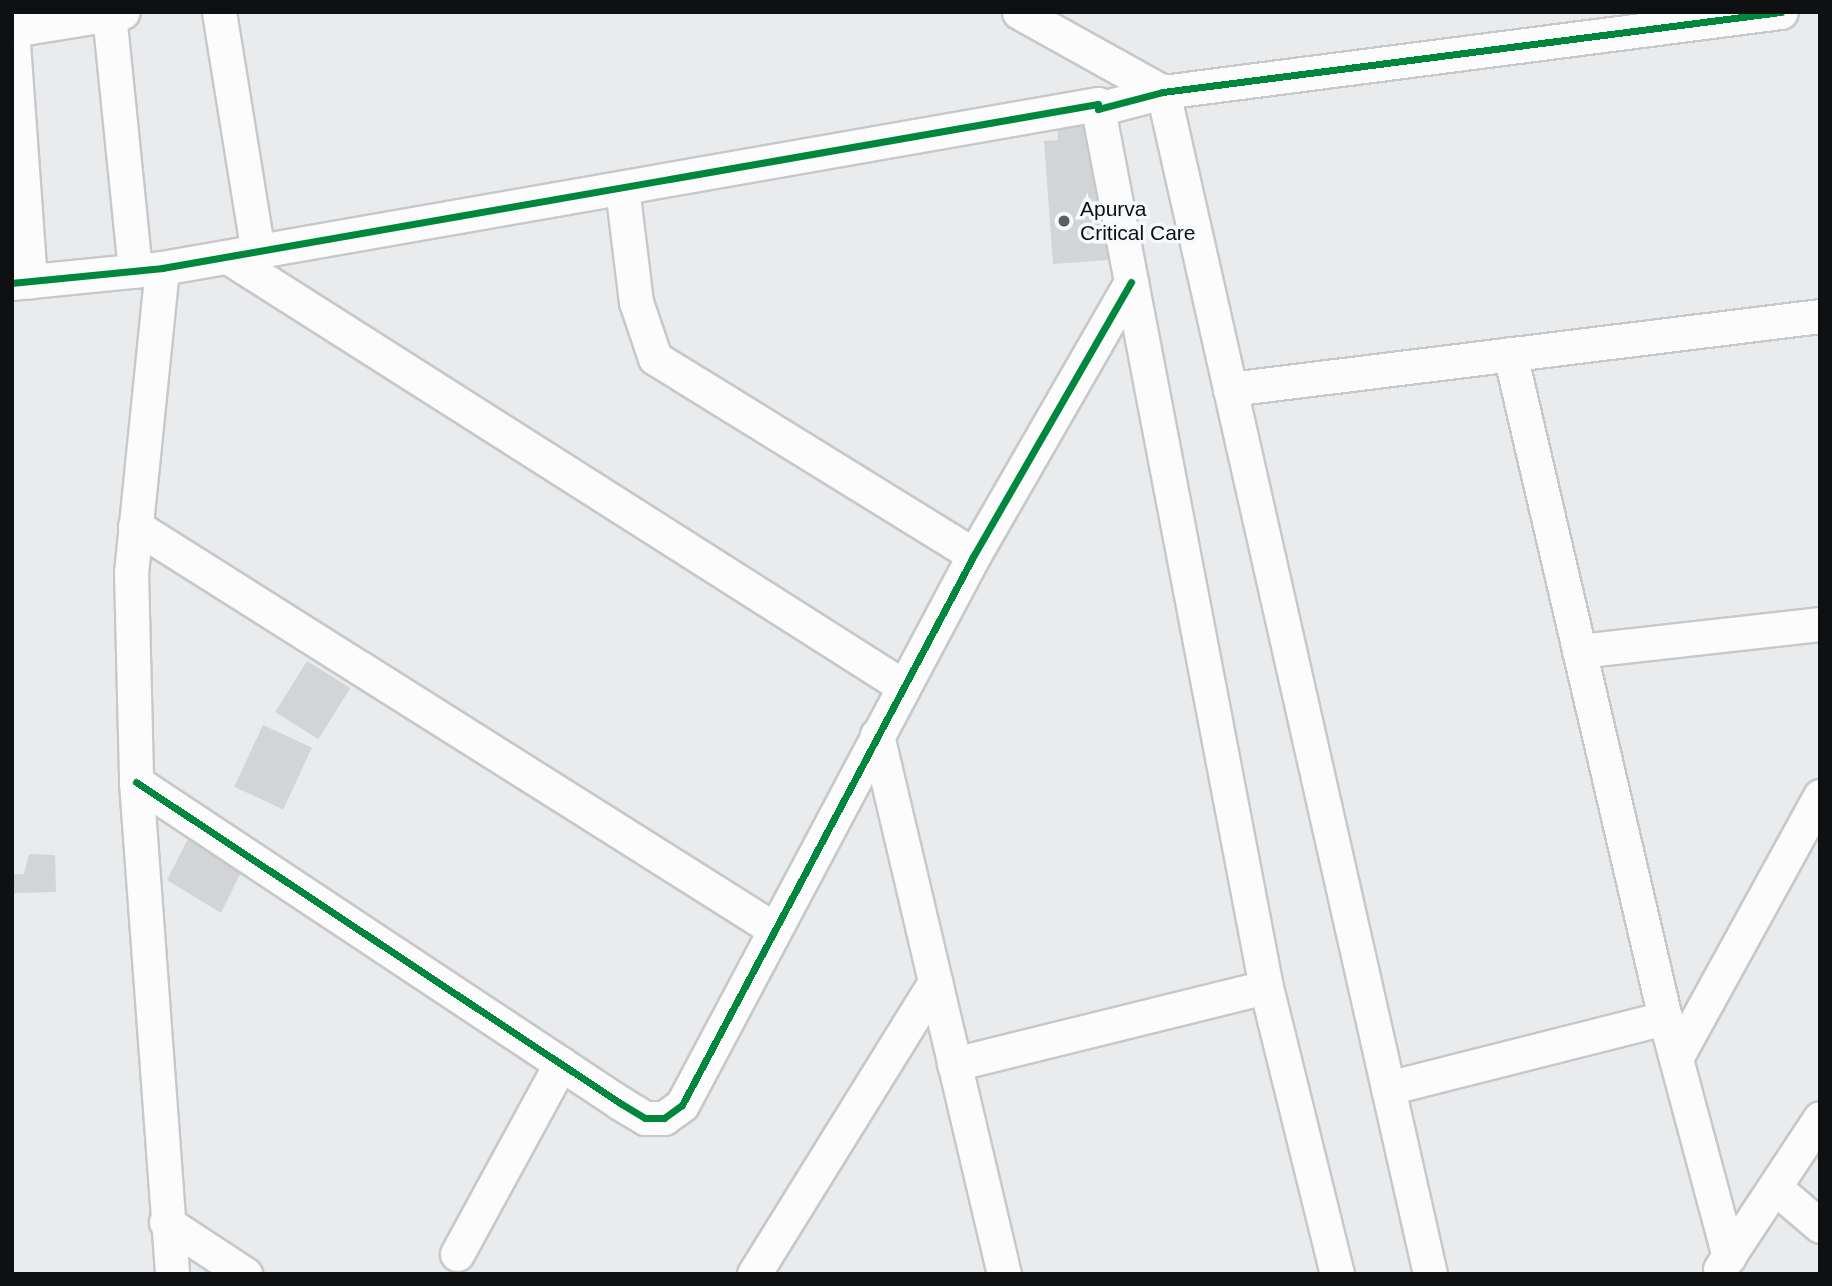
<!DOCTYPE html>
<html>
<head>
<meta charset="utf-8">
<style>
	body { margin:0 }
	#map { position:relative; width:1832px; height:1286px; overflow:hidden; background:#e9ebed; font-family:Arial,sans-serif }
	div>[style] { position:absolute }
	.building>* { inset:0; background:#d2d4d5; transform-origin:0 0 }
	.roads { filter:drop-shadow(2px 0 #c7c8ca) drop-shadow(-2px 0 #c7c8ca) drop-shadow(0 2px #c7c8ca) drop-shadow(0 -2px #c7c8ca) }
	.minor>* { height:33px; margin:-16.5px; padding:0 16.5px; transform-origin:16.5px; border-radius:16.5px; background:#fcfcfc }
	.cycleway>* { height:7px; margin:-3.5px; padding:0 3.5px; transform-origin:3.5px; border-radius:3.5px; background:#00873e }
	.dots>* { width:19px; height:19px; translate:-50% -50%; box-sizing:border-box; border:4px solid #f5f9fb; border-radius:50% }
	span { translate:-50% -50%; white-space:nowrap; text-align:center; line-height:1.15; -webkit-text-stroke:7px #f5f9fb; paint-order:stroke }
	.poi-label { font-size:21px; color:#0f1011 }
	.left { translate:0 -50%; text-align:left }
	.frame { position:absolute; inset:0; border:14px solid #0f1011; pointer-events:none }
</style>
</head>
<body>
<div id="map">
	<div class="building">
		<div style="clip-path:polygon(1099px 124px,1108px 260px,1053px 264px,1044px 141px,1058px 140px,1057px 126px)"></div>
		<div style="left:307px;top:661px;width:51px;height:60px;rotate:32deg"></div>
		<div style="left:263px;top:725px;width:54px;height:68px;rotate:25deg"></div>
		<div style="clip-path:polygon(192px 831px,245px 864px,221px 913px,167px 880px)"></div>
		<div style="clip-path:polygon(29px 854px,55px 855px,56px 892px,12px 893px,12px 875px,24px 874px)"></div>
	</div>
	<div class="roads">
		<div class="minor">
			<div style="left:219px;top:12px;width:243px;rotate:80.8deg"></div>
			<div style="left:1019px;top:12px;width:165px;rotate:29.1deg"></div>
			<div style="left:1163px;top:92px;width:1212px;rotate:77.27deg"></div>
			<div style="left:109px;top:14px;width:258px;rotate:84.2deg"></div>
			<div style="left:12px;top:30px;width:252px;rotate:85.9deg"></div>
			<div style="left:12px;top:30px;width:112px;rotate:-9.2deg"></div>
			<div style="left:1098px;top:109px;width:894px;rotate:79.17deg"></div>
			<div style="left:1266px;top:987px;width:296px;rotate:76.1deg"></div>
			<div style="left:622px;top:188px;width:115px;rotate:83deg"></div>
			<div style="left:636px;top:302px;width:59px;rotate:71.3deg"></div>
			<div style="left:655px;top:358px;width:375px;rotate:31.7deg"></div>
			<div style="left:228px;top:257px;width:800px;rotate:32.44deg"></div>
			<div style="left:162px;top:268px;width:305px;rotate:95.8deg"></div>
			<div style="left:131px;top:571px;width:211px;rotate:88.6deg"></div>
			<div style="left:136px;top:782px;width:493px;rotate:85.8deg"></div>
			<div style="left:12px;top:283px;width:151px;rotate:-5.7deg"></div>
			<div style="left:162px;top:268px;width:950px;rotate:-9.94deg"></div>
			<div style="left:1098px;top:104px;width:5px;rotate:90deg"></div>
			<div style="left:1098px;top:109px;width:67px;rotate:-14.7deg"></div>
			<div style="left:1163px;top:92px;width:623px;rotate:-7.38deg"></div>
			<div style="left:1510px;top:354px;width:682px;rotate:76.86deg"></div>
			<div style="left:1665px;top:1018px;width:247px;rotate:75deg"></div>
			<div style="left:1230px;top:389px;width:594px;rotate:-7.05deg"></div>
			<div style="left:135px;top:526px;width:755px;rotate:32.24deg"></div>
			<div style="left:1579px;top:651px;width:243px;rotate:-6.4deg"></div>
			<div style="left:877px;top:735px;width:554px;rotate:76.74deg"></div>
			<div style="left:136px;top:782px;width:581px;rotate:33.55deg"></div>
			<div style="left:620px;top:1103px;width:29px;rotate:31deg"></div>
			<div style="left:645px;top:1118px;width:19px"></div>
			<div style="left:664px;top:1118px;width:22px;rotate:-36deg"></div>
			<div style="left:682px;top:1105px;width:623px;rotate:-62.04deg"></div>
			<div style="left:974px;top:555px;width:315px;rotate:-60.1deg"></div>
			<div style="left:1676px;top:1058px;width:299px;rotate:-61.2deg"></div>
			<div style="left:954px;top:1064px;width:321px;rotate:-13.9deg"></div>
			<div style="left:1388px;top:1088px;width:286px;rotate:-14.2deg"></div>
			<div style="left:1778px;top:1190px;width:55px;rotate:40.6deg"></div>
			<div style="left:166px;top:1222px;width:95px;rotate:33.4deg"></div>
			<div style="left:457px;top:1254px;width:217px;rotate:-61.4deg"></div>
			<div style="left:1720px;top:1269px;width:181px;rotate:-56.5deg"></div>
			<div style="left:754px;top:1274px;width:344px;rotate:-58.2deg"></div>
		</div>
	</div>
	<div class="cycleway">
		<div style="left:12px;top:283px;width:151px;rotate:-5.7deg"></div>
		<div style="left:162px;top:268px;width:950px;rotate:-9.94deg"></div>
		<div style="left:1098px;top:104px;width:5px;rotate:90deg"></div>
		<div style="left:1098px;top:109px;width:67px;rotate:-14.7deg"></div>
		<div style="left:1163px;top:92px;width:623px;rotate:-7.38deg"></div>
		<div style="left:136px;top:782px;width:581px;rotate:33.55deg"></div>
		<div style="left:620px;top:1103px;width:29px;rotate:31deg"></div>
		<div style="left:645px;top:1118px;width:19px"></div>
		<div style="left:664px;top:1118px;width:22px;rotate:-36deg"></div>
		<div style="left:682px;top:1105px;width:623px;rotate:-62.04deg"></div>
		<div style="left:974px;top:555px;width:315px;rotate:-60.1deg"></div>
	</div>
	<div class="dots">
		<div style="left:1064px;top:221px;background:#5b5d5e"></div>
	</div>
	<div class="poi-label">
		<span class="left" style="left:1080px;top:221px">Apurva<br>Critical Care</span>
	</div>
	<div class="frame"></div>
</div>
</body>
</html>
